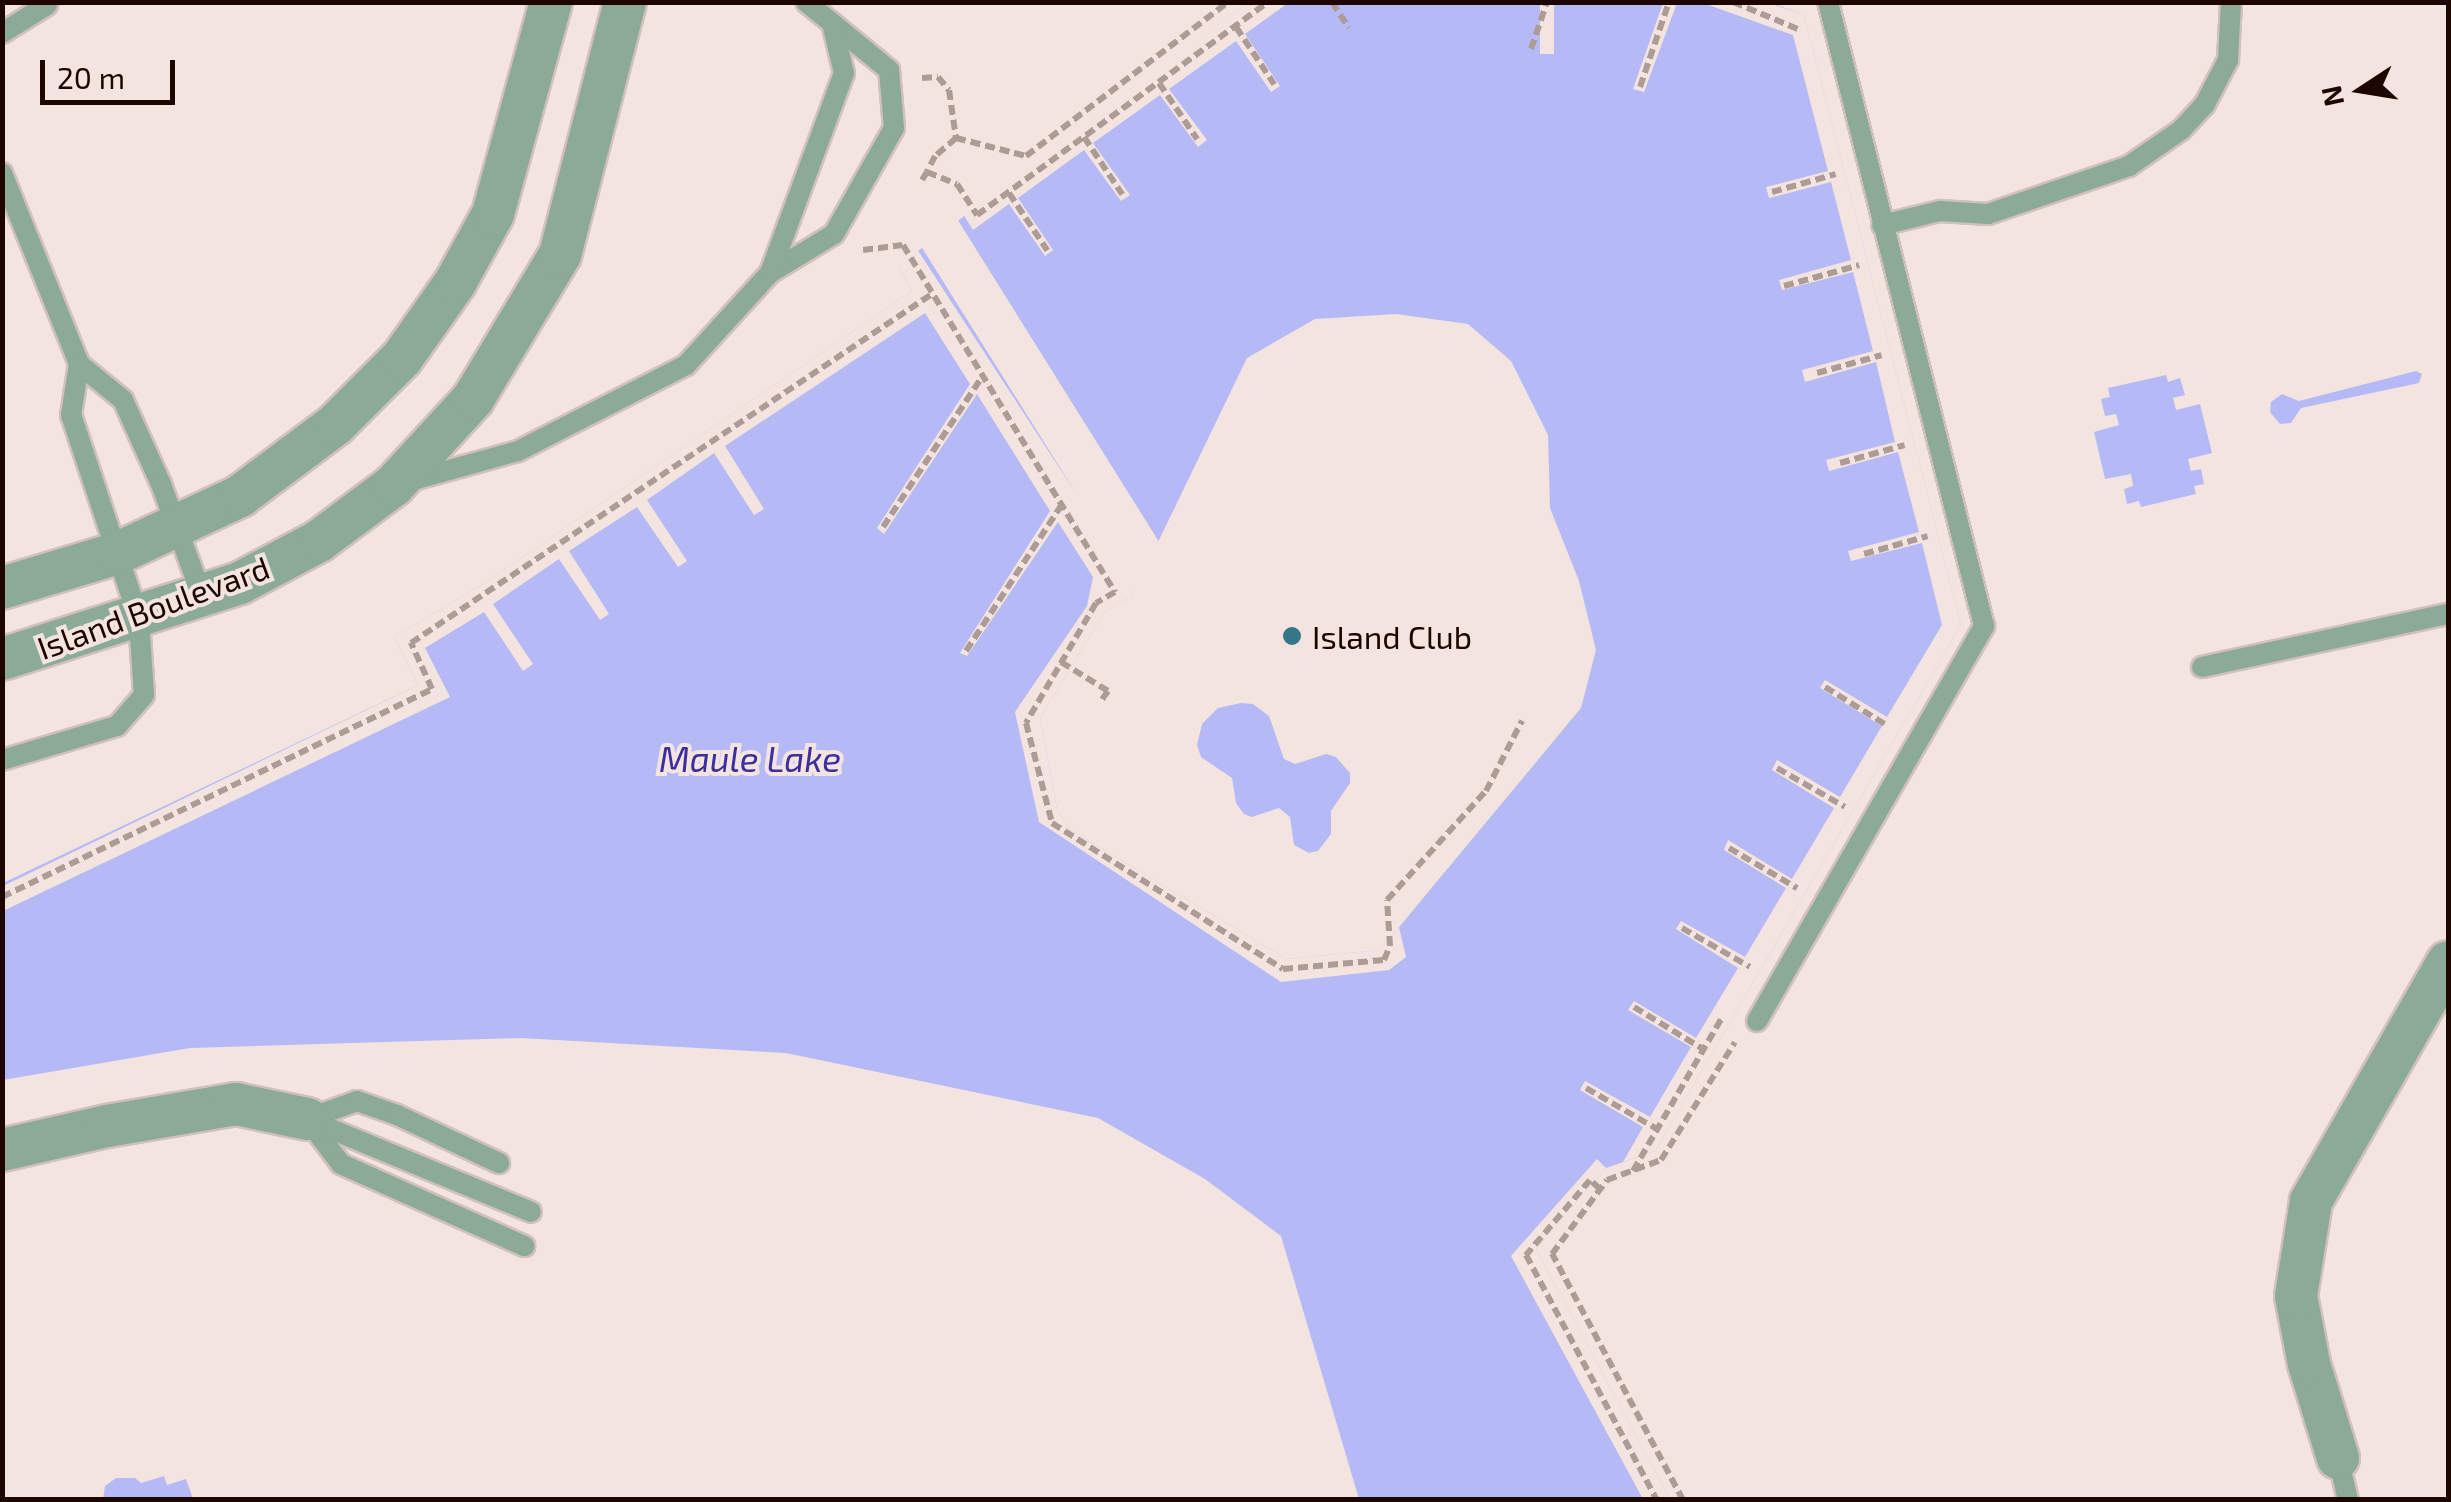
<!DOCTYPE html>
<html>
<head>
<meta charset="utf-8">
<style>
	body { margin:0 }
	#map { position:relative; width:2451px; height:1502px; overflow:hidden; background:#f4e4df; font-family:"Exo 2",sans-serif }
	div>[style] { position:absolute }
	.water>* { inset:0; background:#b5baf7 }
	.pier>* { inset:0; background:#f4e4df; transform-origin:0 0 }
	.path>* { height:6px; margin-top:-3px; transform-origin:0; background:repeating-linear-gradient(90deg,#ad9b96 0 10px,transparent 0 15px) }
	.roads { filter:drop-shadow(2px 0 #d2c0bb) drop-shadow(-2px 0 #d2c0bb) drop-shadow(0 2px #d2c0bb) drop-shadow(0 -2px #d2c0bb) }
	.service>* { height:20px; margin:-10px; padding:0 10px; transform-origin:10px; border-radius:10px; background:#8baa98 }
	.minor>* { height:42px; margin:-21px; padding:0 21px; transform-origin:21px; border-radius:21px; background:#8baa98 }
	.dots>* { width:28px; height:28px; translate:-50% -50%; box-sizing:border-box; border:5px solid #f4e4df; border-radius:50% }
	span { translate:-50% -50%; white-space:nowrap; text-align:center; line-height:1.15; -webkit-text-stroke:8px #f4e4df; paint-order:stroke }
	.street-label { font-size:32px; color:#1d0500 }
	.poi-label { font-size:32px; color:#1d0500 }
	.left { translate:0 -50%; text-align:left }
	.water-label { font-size:35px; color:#3b2e9e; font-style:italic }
	.frame { position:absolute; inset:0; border:5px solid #1d0500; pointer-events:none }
	.north { position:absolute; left:2311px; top:40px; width:100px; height:100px; -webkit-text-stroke:8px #f4e4df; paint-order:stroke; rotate:258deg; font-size:28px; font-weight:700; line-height:40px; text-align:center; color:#1d0500 }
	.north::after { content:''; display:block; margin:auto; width:35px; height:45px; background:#1d0500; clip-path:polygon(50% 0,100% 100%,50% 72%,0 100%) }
	.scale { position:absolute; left:40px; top:60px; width:135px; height:45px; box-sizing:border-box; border:5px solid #1d0500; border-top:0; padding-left:12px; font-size:30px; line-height:35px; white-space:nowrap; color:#1d0500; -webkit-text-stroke:8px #f4e4df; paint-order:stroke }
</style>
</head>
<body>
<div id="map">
	<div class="water">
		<div style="clip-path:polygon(evenodd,1769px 2px,1804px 15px,1961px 625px,1655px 1151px,1606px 1168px,1536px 1249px,1670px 1499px,1359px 1499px,1281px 1236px,1205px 1179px,1098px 1118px,786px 1053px,521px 1038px,190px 1048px,3px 1080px,3px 883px,418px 685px,394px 637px,486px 582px,912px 291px,898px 266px,1247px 3px,1769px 2px,1396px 314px,1468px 324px,1511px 361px,1548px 435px,1550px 508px,1579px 581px,1596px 650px,1581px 708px,1380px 950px,1287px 959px,1069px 829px,1057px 809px,1040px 718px,1105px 611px,1132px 596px,1247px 358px,1315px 319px,1396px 314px)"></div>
		<div style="clip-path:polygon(2416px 371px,2422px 374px,2419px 383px,2301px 408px,2291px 423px,2280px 424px,2270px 412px,2271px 402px,2282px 394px,2299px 401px)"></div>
		<div style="clip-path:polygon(2166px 375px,2168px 382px,2180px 378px,2185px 395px,2173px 398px,2176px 410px,2200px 404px,2212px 453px,2188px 459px,2191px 471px,2201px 469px,2204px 484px,2194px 486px,2196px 494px,2141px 507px,2139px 501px,2127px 504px,2124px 489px,2133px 486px,2131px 474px,2105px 479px,2094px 432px,2119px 425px,2116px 414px,2105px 416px,2101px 399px,2110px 397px,2108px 388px)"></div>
		<div style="clip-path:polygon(1241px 703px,1253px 704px,1269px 716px,1284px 759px,1295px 764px,1326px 754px,1336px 757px,1350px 773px,1350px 783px,1331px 811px,1331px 834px,1318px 851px,1309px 853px,1294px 845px,1290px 817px,1279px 808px,1252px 817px,1244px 814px,1236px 803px,1232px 778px,1201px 757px,1197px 745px,1202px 724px,1218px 708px)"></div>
		<div style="clip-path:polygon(164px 1476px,167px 1485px,186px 1479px,193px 1499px,103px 1499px,105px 1486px,116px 1478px,135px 1478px,141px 1483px)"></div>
	</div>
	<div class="pier">
		<div style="clip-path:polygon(1247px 3px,1288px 3px,1245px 34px,1280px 86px,1271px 92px,1236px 41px,1169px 89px,1207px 140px,1198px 147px,1160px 95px,1093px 143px,1130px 195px,1121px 201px,1084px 150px,1018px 198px,1053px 250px,1045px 256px,1009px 204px,973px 230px,963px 214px)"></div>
		<div style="left:1540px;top:3px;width:14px;height:51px"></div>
		<div style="clip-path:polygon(1663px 3px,1677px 3px,1644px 92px,1633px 89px)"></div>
		<div style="clip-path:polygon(1703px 3px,1769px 3px,1804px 15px,1961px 625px,1655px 1151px,1623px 1162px,1643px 1127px,1580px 1090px,1585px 1081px,1650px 1117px,1691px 1047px,1628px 1010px,1634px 1001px,1696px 1038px,1738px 968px,1676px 929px,1681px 921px,1745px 957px,1786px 888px,1724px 850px,1728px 840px,1792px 879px,1834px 808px,1772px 770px,1777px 760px,1840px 797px,1882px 726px,1820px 688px,1825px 680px,1887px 717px,1942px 625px,1922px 543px,1851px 561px,1848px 551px,1919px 532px,1898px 452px,1829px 471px,1826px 460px,1895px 442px,1876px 362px,1805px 382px,1802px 370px,1873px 351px,1853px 272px,1782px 290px,1779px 280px,1851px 260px,1831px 182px,1769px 198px,1766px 187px,1828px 171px,1793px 35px)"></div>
		<div style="clip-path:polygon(954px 214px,1161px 545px,1139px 592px,1136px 588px,1132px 596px,1105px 611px,1040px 718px,1057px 809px,1069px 829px,1287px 959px,1380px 950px,1399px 927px,1406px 957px,1389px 970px,1281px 982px,1039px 822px,1015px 712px,1087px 606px,1093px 577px,1058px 522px,967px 656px,960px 653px,1050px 511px,977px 394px,884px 534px,877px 528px,970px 384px,925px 313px,725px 446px,764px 509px,754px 515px,714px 453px,647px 500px,687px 561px,678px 567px,637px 507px,569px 551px,609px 614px,600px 620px,559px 559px,493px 604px,533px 664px,523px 671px,484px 612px,425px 648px,450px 697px,3px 911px,3px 886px,418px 685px,394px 637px,486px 582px,912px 291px,896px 262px,915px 246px,1079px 498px,919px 243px)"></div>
		<div style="clip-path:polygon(1597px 1159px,1606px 1168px,1536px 1249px,1670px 1499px,1643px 1499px,1511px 1256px)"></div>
	</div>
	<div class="path">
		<div style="left:1332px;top:2px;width:31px;rotate:57deg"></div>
		<div style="left:1733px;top:2px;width:70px;rotate:22.6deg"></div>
		<div style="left:1236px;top:27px;width:69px;rotate:56.3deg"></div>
		<div style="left:1531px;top:49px;width:50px;rotate:-71.2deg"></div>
		<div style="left:922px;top:78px;width:16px;rotate:-4deg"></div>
		<div style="left:938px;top:77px;width:17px;rotate:50deg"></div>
		<div style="left:949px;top:90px;width:49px;rotate:81.7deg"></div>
		<div style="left:956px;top:138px;width:28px;rotate:139deg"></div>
		<div style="left:935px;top:156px;width:18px;rotate:117deg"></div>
		<div style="left:1159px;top:83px;width:68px;rotate:55.8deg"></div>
		<div style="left:1640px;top:87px;width:90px;rotate:-71.2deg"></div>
		<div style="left:1084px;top:137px;width:69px;rotate:56.3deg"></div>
		<div style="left:956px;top:138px;width:72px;rotate:14.4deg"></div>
		<div style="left:1026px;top:156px;width:254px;rotate:-37.3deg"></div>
		<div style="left:922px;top:180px;width:9px;rotate:-58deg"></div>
		<div style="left:927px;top:172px;width:32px;rotate:22deg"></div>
		<div style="left:957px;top:184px;width:37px;rotate:57deg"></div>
		<div style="left:977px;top:215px;width:361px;rotate:-36.2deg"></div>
		<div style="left:1772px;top:192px;width:66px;rotate:-15.7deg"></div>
		<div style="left:1009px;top:193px;width:69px;rotate:56.3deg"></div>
		<div style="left:863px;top:250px;width:40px;rotate:-7.1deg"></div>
		<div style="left:903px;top:245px;width:407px;rotate:58.6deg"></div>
		<div style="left:1115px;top:592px;width:22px;rotate:150deg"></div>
		<div style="left:1096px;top:603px;width:139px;rotate:120.3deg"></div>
		<div style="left:1026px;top:723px;width:103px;rotate:75.4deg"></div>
		<div style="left:1052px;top:823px;width:273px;rotate:32.3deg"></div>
		<div style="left:1283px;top:969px;width:101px;rotate:-5.1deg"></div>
		<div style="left:1384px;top:960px;width:15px;rotate:-67deg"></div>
		<div style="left:1390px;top:946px;width:46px;rotate:-93.7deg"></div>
		<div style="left:1387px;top:900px;width:147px;rotate:-47.8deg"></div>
		<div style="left:1486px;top:791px;width:79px;rotate:-62.8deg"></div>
		<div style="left:1784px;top:286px;width:78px;rotate:-15.6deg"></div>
		<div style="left:1817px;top:373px;width:67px;rotate:-15.5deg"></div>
		<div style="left:1840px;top:463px;width:67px;rotate:-15.5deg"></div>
		<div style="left:883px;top:527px;width:180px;rotate:-56.6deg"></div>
		<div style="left:1864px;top:554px;width:66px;rotate:-15.7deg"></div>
		<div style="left:966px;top:651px;width:173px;rotate:-56.8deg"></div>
		<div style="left:1061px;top:662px;width:55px;rotate:31.7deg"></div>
		<div style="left:1108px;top:691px;width:12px;rotate:125deg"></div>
		<div style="left:1825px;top:687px;width:74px;rotate:31.8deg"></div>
		<div style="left:1777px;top:768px;width:78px;rotate:29.8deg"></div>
		<div style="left:1729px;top:848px;width:79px;rotate:30.5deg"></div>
		<div style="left:2px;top:897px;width:478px;rotate:-25.8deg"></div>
		<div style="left:432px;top:689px;width:51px;rotate:-114.5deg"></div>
		<div style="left:411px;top:643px;width:627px;rotate:-33.82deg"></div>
		<div style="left:1682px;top:928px;width:78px;rotate:29.8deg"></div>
		<div style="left:1634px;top:1007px;width:81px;rotate:31.3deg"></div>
		<div style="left:1586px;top:1088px;width:82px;rotate:30deg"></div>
		<div style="left:1633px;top:1171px;width:179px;rotate:-59.9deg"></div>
		<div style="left:1600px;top:1189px;width:13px;rotate:-138deg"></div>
		<div style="left:1590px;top:1180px;width:99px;rotate:130.5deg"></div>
		<div style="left:1526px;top:1255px;width:278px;rotate:61.9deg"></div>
		<div style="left:1683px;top:1500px;width:279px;rotate:-118deg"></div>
		<div style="left:1552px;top:1254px;width:92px;rotate:-53.4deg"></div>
		<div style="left:1607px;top:1180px;width:58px;rotate:-20.3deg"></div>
		<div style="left:1661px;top:1160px;width:139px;rotate:-57.9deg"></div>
	</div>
	<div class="roads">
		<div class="service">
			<div style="left:2px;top:33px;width:53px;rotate:-31.9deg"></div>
			<div style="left:2px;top:173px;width:206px;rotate:68deg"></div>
			<div style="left:79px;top:364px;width:57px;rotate:39.3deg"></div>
			<div style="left:123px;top:400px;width:92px;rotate:65.7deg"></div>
			<div style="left:161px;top:484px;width:119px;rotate:69.9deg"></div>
			<div style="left:1882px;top:225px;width:60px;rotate:-13.6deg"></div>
			<div style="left:1940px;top:211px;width:48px;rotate:3.6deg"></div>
			<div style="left:1988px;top:214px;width:149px;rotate:-18.8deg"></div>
			<div style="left:2129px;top:166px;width:63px;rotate:-34.7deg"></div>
			<div style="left:2181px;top:130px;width:35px;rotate:-47deg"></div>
			<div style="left:2205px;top:104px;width:50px;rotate:-62.4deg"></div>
			<div style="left:2228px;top:60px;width:58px;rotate:-87deg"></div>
			<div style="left:770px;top:273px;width:75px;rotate:-31.4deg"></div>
			<div style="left:834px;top:234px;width:122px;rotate:-60.5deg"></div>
			<div style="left:894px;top:128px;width:58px;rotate:-94.9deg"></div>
			<div style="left:889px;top:70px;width:74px;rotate:-140.5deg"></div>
			<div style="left:406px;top:482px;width:116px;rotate:-15.5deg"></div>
			<div style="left:518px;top:451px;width:189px;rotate:-27.1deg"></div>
			<div style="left:686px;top:365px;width:125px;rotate:-47.6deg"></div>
			<div style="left:770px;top:273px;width:213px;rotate:-69.7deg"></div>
			<div style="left:844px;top:73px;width:51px;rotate:-103.5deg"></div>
			<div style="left:832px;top:23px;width:33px;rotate:-141deg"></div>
			<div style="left:2202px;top:667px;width:252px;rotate:-12.2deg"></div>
			<div style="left:2px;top:760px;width:120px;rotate:-16.5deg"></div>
			<div style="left:117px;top:726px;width:41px;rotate:-48.9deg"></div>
			<div style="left:144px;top:695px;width:76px;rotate:-93.8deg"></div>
			<div style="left:139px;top:619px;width:215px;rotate:-108.4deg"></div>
			<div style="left:71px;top:415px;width:52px;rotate:-81.1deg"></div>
			<div style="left:1757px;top:1021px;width:456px;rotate:-60.1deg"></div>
			<div style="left:1984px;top:626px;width:643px;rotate:-104.04deg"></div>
			<div style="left:307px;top:1119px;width:56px;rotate:52.9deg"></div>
			<div style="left:341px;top:1164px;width:201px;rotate:24.1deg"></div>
			<div style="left:307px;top:1119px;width:53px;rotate:-19.8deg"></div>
			<div style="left:357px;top:1101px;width:42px;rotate:19.3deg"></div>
			<div style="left:397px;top:1115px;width:113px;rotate:25.2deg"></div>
			<div style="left:309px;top:1120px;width:240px;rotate:22.5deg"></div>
			<div style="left:2338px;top:1458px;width:43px;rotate:76.6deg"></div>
		</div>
		<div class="minor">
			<div style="left:2px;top:588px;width:121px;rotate:-16.8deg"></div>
			<div style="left:118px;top:553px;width:135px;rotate:-25deg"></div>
			<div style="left:240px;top:496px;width:119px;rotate:-36.8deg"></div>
			<div style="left:335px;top:425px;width:95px;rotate:-45deg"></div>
			<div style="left:402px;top:358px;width:92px;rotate:-54.8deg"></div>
			<div style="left:455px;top:283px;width:79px;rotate:-61.2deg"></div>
			<div style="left:493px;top:214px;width:220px;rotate:-74.7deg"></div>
			<div style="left:2px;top:659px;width:250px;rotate:-17.7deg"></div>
			<div style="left:240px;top:583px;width:89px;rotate:-28deg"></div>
			<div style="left:319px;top:541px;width:94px;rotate:-36.7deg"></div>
			<div style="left:394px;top:485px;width:117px;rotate:-47.4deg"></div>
			<div style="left:473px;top:399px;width:168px;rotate:-58.9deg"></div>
			<div style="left:560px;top:255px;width:261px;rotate:-75.6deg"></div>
			<div style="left:2px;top:1150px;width:108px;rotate:-12.9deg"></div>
			<div style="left:107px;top:1126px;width:131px;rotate:-9.7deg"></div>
			<div style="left:236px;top:1104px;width:73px;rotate:11.9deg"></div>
			<div style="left:2338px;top:1458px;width:98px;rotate:-107.1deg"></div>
			<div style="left:2309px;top:1364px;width:69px;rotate:-100.8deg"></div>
			<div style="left:2296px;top:1296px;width:96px;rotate:-81deg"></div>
			<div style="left:2311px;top:1201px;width:275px;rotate:-60.2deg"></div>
		</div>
	</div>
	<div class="dots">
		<div style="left:1292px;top:636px;background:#357689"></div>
	</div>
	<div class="street-label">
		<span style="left:153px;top:607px;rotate:-20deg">Island Boulevard</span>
	</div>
	<div class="poi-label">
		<span class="left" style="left:1312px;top:636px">Island Club</span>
	</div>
	<div class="water-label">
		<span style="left:750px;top:758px">Maule Lake</span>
	</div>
	<div class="frame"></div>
	<div class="north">N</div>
	<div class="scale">20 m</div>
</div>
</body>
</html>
